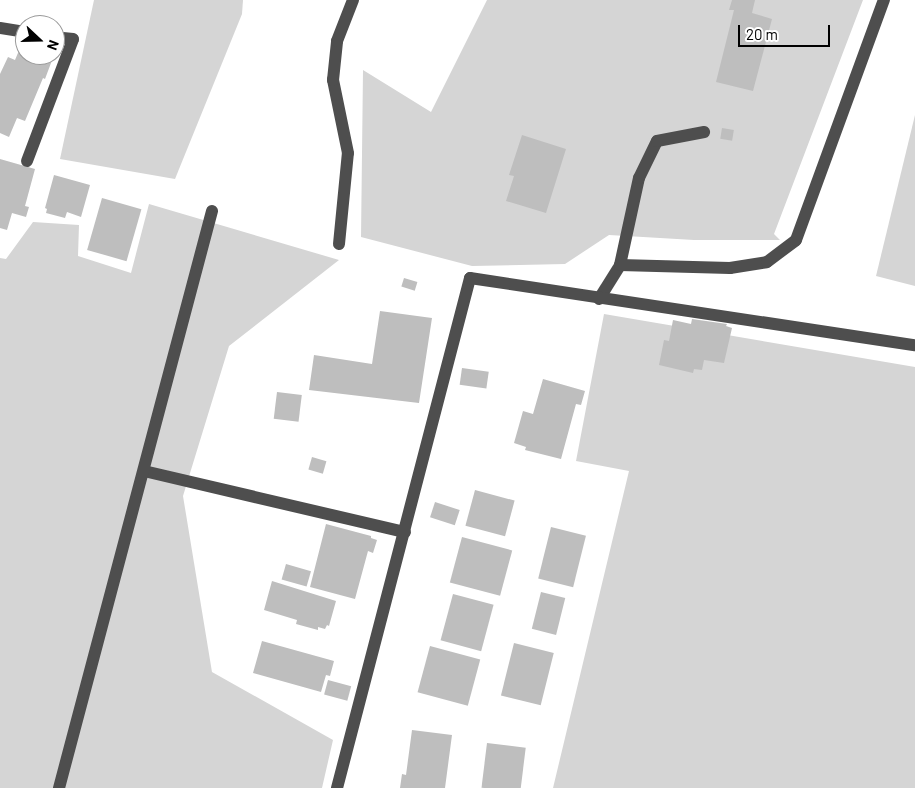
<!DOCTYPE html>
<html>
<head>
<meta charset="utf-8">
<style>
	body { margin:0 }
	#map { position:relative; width:915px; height:788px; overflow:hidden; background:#fff; font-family:Barlow,sans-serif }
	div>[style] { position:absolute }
	.green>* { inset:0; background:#d5d5d5 }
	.building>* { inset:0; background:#bebebe; transform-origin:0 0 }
	.minor>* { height:12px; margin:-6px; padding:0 6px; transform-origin:6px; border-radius:6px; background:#4e4e4e }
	span { translate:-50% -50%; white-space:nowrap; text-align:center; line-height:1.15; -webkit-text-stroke:4px #fff; paint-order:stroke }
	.north { position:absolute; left:15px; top:15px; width:50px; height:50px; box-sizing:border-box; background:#fff; border:1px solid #999; border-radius:50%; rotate:111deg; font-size:14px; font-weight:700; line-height:20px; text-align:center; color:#000 }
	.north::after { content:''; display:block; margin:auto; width:18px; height:22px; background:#000; clip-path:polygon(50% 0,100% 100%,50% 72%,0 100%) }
	.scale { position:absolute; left:738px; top:25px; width:92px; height:22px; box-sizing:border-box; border:2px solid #000; border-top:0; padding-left:6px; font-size:15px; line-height:18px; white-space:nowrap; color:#000; -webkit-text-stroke:4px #fff; paint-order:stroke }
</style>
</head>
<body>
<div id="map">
	<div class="green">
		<div style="clip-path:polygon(94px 0,243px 0,242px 14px,175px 179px,60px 159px)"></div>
		<div style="clip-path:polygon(487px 0,863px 0,774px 234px,780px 240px,694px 240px,609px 235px,565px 264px,472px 266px,361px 237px,363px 70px,431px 112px)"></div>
		<div style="clip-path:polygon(915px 115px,915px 286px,876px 276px)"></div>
		<div style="clip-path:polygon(149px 204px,339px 260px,229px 346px,183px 496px,212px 672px,333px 740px,322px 788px,0 788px,0 258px,6px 259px,33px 222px,79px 225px,78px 256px,131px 273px)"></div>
		<div style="clip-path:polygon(604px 314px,915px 367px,915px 788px,553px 788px,629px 471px,576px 461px)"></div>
	</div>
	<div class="building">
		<div style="clip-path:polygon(732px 0,755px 0,752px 13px,772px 19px,753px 91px,716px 82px,734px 10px,729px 10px)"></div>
		<div style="clip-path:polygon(23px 41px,25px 42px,25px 55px,54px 55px,45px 79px,43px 78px,25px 121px,17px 118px,9px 137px,0 133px,0 74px,8px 57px,15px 60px)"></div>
		<div style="left:722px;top:128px;width:12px;height:11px;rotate:9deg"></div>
		<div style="clip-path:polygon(522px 135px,566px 149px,546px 213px,506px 201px,514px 176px,509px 175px)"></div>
		<div style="clip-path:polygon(0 159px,35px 169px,25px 206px,29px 207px,26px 217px,12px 213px,7px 230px,0 228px)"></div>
		<div style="clip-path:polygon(54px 175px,90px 185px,81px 217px,67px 212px,65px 218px,46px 213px,47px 209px,45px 208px)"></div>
		<div style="left:102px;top:198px;width:41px;height:54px;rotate:16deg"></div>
		<div style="left:404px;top:278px;width:14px;height:9px;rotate:17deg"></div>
		<div style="clip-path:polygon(380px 311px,432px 318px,419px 403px,309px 390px,314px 355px,372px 364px)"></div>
		<div style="clip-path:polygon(692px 319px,727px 324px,726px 326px,732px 328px,724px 363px,704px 360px,702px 370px,694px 369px,693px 373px,659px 365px,664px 340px,669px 341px,673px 320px,691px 324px)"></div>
		<div style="left:462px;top:368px;width:27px;height:17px;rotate:8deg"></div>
		<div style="clip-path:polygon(543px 379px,585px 391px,581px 405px,576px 404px,561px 459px,525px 450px,526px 447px,514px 443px,523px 411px,533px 414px)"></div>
		<div style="left:277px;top:392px;width:25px;height:27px;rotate:7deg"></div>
		<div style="left:312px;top:457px;width:15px;height:13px;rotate:16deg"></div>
		<div style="left:475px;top:490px;width:41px;height:37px;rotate:15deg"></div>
		<div style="left:435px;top:502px;width:26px;height:16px;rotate:18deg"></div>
		<div style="clip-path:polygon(326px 524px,371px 536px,371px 538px,377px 540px,373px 553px,368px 551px,355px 599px,310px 587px)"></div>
		<div style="left:551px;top:527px;width:36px;height:53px;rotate:14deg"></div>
		<div style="left:462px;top:537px;width:52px;height:47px;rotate:15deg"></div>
		<div style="left:286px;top:564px;width:26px;height:16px;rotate:16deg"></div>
		<div style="clip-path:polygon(272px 581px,336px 601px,329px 626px,327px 625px,325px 629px,318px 627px,318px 630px,296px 624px,297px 620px,264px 610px)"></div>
		<div style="left:541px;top:592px;width:25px;height:38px;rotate:14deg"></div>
		<div style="left:453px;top:594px;width:42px;height:48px;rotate:15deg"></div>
		<div style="clip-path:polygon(262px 641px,334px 661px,330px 676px,326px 675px,321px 692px,253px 673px)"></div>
		<div style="left:514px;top:643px;width:41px;height:54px;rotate:14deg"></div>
		<div style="left:430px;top:646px;width:52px;height:48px;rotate:15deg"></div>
		<div style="left:328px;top:680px;width:24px;height:15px;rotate:15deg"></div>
		<div style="clip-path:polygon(412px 730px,452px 735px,445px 788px,400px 788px,402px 774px,406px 775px)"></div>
		<div style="left:487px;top:743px;width:39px;height:45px;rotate:7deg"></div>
	</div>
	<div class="minor">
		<div style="left:0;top:28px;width:25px;rotate:9deg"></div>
		<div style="left:27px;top:161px;width:130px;rotate:-69.3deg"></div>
		<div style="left:73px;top:39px;width:18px;rotate:-174deg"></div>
		<div style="left:339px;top:244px;width:91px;rotate:-84.4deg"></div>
		<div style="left:348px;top:153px;width:75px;rotate:-101.6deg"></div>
		<div style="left:333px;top:80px;width:39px;rotate:-84deg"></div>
		<div style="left:337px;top:41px;width:44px;rotate:-68.7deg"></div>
		<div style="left:620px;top:265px;width:89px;rotate:-77.7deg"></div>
		<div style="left:639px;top:178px;width:41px;rotate:-64.1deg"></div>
		<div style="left:657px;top:141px;width:48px;rotate:-10.8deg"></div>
		<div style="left:599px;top:299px;width:40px;rotate:-58deg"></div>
		<div style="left:620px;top:265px;width:110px;rotate:1.6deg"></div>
		<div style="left:730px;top:268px;width:37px;rotate:-9deg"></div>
		<div style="left:767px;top:262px;width:36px;rotate:-37deg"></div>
		<div style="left:796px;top:240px;width:256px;rotate:-69.9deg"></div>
		<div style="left:144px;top:471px;width:268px;rotate:13.2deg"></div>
		<div style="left:59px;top:788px;width:597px;rotate:-75.15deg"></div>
		<div style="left:337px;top:788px;width:527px;rotate:-75.38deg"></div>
		<div style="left:470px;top:278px;width:450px;rotate:8.6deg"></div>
	</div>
	<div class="north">N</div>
	<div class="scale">20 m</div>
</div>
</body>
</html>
